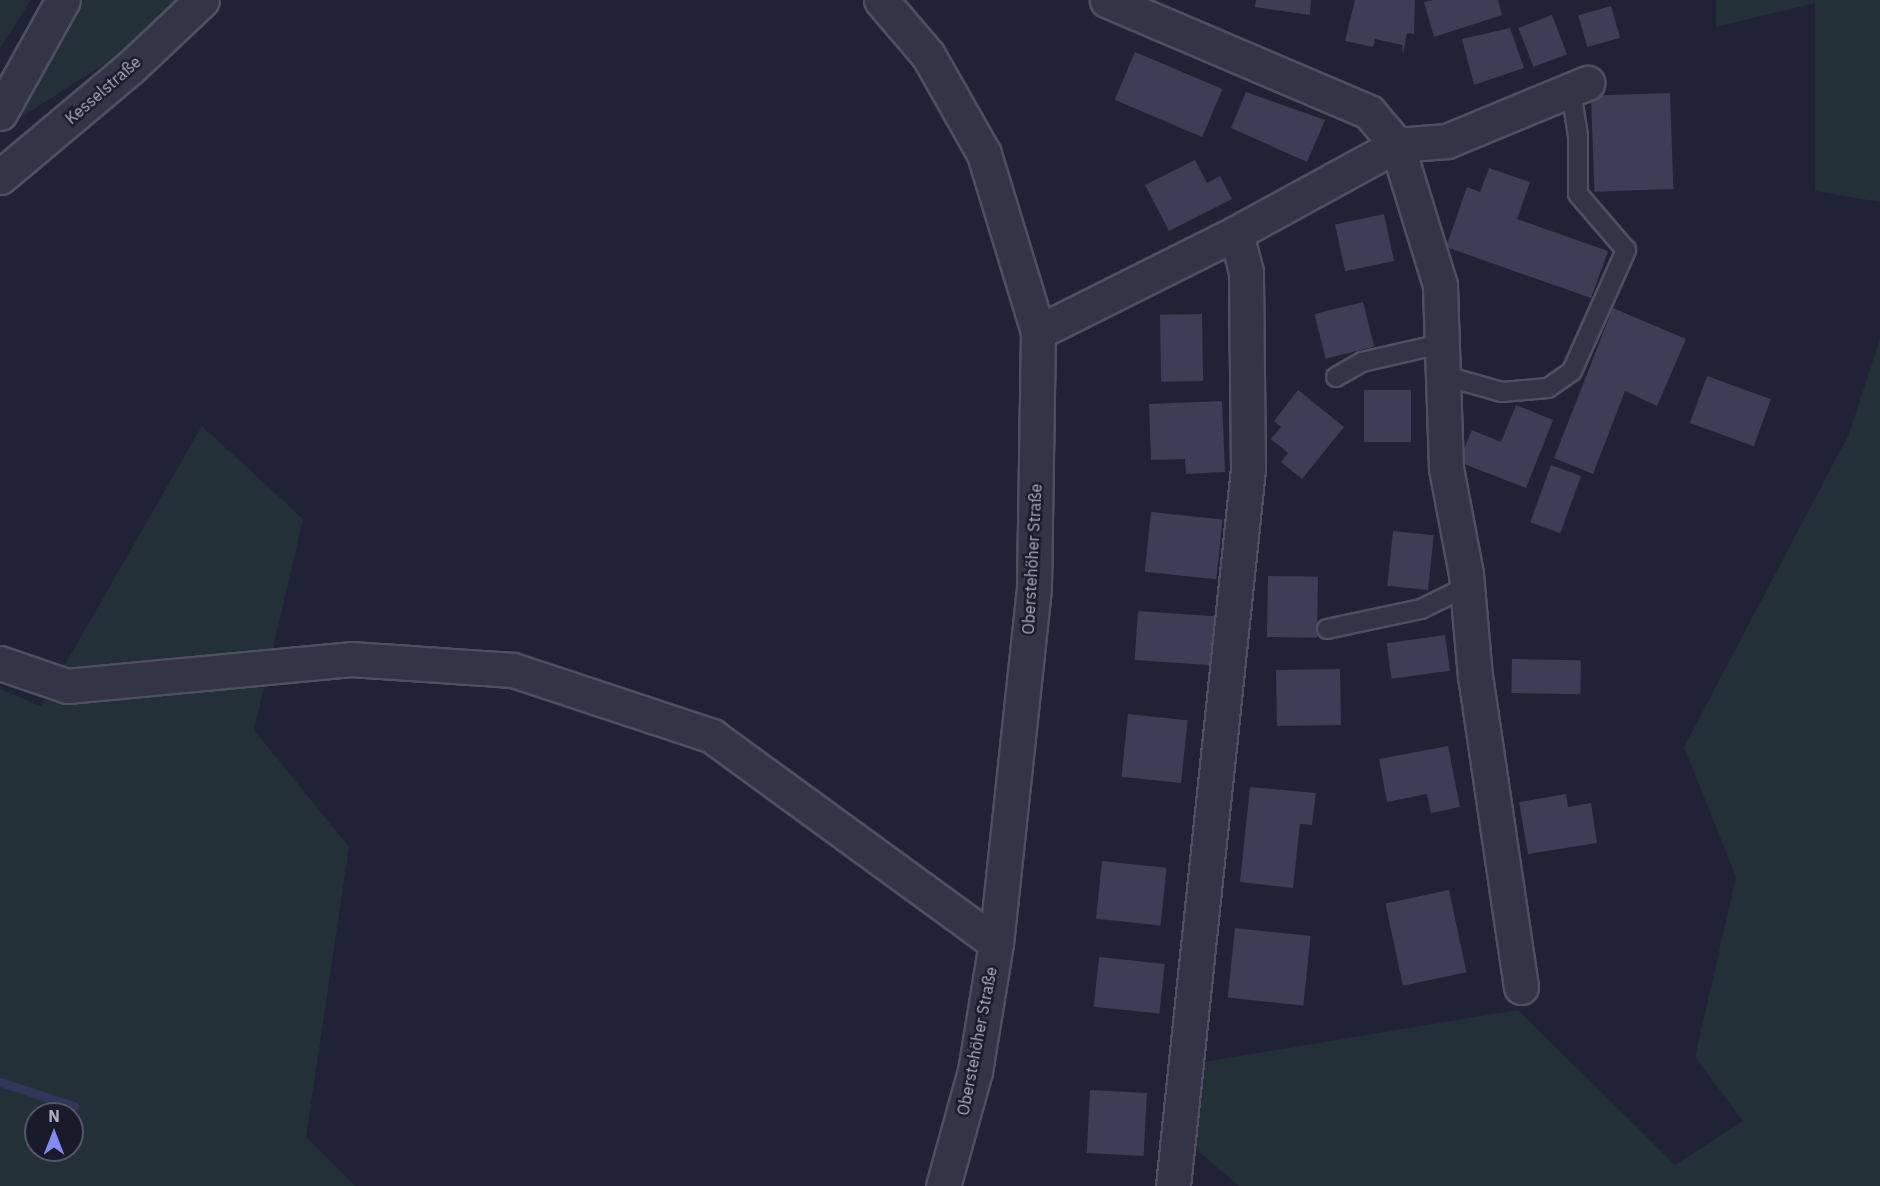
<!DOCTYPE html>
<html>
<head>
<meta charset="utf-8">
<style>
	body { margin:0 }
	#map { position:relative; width:1880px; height:1186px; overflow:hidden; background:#202335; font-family:"IBM Plex Sans",sans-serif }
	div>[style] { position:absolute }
	.green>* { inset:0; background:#233037 }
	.stream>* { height:9px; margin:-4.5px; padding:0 4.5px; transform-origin:4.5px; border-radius:4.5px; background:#32365a }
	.building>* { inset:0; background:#3b3e55; transform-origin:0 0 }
	.roads { filter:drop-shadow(2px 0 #4e5061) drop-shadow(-2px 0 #4e5061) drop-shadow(0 2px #4e5061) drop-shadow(0 -2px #4e5061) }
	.service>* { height:18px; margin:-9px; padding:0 9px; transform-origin:9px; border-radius:9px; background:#333546 }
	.minor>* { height:33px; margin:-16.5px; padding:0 16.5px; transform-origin:16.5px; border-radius:16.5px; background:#333546 }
	.tertiary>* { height:33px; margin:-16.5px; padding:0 16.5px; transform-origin:16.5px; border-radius:16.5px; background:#333546 }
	span { translate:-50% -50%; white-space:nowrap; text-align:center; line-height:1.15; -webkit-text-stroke:5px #191b2a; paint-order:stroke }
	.street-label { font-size:16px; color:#adafc3 }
	.north { position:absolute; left:24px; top:1102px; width:60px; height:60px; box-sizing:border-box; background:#191b2a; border:2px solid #545667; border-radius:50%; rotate:0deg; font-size:16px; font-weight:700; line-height:24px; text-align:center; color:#adafc3 }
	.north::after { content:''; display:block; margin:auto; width:21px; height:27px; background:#828bf3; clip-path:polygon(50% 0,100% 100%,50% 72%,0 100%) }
</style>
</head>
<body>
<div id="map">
	<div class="green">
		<div style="clip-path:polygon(0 0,31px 0,0 48px)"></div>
		<div style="clip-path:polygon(69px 0,194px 0,164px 26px,1px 130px)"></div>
		<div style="clip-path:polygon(1716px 0,1880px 0,1880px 202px,1815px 191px,1815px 3px,1716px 27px)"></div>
		<div style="clip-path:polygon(1880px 339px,1880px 1186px,1239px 1186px,1192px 1146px,1199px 1063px,1518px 1010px,1675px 1165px,1743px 1121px,1695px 1057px,1736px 877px,1684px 747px,1849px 434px)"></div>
		<div style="clip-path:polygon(evenodd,202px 426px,303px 519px,254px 730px,349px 847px,306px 1137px,355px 1186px,0 1186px,0 689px,41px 706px,202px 426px,36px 1114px,72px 1114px,72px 1150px,36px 1150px,36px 1114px)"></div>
	</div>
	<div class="stream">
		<div style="left:0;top:1082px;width:78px;rotate:18deg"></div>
	</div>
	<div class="building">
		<div style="clip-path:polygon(1256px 0,1311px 0,1310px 15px,1255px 7px)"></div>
		<div style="clip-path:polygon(1355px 0,1415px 0,1414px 34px,1407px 33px,1403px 54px,1402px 45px,1375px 39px,1373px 47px,1345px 41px)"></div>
		<div style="clip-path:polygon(1433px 0,1498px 0,1502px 15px,1434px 37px,1424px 2px)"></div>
		<div style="left:1611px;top:6px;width:33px;height:34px;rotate:74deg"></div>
		<div style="left:1552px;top:15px;width:42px;height:36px;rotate:69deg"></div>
		<div style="clip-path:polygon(1510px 28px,1524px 68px,1474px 85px,1462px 39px)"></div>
		<div style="left:1135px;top:52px;width:95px;height:52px;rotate:23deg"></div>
		<div style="clip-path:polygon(1246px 92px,1325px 120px,1307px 162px,1231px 128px)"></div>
		<div style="left:1670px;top:93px;width:96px;height:79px;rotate:88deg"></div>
		<div style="clip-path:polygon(1195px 160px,1207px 183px,1220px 176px,1232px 199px,1169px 231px,1145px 185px)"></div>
		<div style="clip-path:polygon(1489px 168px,1530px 182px,1517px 219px,1608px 251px,1591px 298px,1446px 247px,1467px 187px,1480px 192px)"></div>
		<div style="left:1384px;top:214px;width:48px;height:50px;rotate:78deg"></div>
		<div style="left:1363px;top:302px;width:46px;height:50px;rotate:76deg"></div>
		<div style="clip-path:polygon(1613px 308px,1686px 339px,1657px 406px,1625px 391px,1593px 474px,1554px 458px)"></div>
		<div style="left:1202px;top:314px;width:67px;height:42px;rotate:89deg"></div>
		<div style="left:1707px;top:376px;width:68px;height:50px;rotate:20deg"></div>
		<div style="clip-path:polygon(1298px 390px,1344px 427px,1302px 479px,1281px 462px,1288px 453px,1271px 439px,1281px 427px,1274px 421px)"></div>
		<div style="left:1364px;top:390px;width:47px;height:52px"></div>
		<div style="clip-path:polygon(1222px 401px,1225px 472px,1186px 474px,1185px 459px,1151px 460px,1149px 404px)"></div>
		<div style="clip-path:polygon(1516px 405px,1553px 420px,1526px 488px,1459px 462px,1472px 430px,1501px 442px)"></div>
		<div style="left:1551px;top:465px;width:32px;height:61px;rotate:20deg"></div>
		<div style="left:1151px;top:512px;width:72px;height:60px;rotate:6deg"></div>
		<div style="left:1393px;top:531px;width:41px;height:55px;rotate:6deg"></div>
		<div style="left:1268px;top:576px;width:50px;height:61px;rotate:1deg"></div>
		<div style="left:1138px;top:611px;width:77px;height:49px;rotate:4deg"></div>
		<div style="left:1445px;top:635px;width:36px;height:59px;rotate:82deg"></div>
		<div style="left:1512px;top:659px;width:69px;height:34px;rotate:1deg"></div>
		<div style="left:1340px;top:669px;width:56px;height:64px;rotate:89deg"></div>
		<div style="left:1128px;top:714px;width:60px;height:63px;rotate:6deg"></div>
		<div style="clip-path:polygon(1448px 746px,1460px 807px,1431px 813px,1427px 794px,1387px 802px,1379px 759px)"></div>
		<div style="clip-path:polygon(1250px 787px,1316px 793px,1312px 825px,1300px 824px,1293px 888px,1240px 882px)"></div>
		<div style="clip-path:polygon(1566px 794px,1568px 807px,1591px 803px,1597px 843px,1528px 854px,1519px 802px)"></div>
		<div style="left:1102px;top:861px;width:65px;height:58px;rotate:6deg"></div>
		<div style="left:1449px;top:890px;width:84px;height:65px;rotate:78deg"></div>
		<div style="left:1235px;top:928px;width:76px;height:70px;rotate:6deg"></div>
		<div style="left:1099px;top:957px;width:66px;height:50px;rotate:6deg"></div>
		<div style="left:1090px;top:1090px;width:57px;height:63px;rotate:3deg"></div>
	</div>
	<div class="roads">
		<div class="service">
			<div style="left:1445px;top:376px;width:59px;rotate:15.7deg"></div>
			<div style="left:1502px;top:392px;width:46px;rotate:-5deg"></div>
			<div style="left:1548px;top:388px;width:29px;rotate:-35deg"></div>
			<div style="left:1572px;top:371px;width:133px;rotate:-65.9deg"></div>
			<div style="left:1626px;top:250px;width:74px;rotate:-130.6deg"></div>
			<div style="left:1578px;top:194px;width:58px;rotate:-90deg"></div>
			<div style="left:1578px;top:136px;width:47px;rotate:-98.7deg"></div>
			<div style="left:1336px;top:377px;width:30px;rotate:-30deg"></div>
			<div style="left:1362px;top:362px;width:85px;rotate:-12.9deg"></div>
			<div style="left:1327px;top:629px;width:96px;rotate:-12deg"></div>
			<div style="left:1421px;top:609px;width:52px;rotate:-26.1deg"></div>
		</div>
		<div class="minor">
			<div style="left:0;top:113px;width:129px;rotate:-60.9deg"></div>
			<div style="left:0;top:177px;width:170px;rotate:-40deg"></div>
			<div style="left:130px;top:68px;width:99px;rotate:-43.4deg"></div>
			<div style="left:1038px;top:332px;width:221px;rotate:-26.6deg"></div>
			<div style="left:1236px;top:233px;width:183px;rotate:-28.7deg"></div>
			<div style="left:1397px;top:145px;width:43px;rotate:-130.3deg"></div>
			<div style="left:1369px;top:112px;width:285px;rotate:-156.9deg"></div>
			<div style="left:0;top:663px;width:71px;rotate:18.9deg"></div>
			<div style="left:67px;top:686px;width:285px;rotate:-5.4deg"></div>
			<div style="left:351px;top:659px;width:162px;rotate:3.9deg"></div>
			<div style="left:513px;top:670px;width:210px;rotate:18.3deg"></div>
			<div style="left:712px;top:736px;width:351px;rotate:36.1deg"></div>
			<div style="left:1521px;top:987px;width:313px;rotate:-98.4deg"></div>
			<div style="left:1475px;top:677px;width:103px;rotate:-95deg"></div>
			<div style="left:1466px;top:574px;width:108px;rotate:-100.7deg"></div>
			<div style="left:1446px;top:468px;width:183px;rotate:-91.9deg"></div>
			<div style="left:1440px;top:285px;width:146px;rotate:-107.1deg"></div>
			<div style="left:1397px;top:145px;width:50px;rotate:-4.6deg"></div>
			<div style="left:1447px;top:141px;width:152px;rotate:-22.5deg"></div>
			<div style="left:1173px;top:1186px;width:721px;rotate:-84.03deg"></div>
			<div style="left:1248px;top:469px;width:197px;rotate:-90.6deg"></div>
			<div style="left:1246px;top:272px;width:40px;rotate:-104.4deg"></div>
		</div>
		<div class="tertiary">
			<div style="left:881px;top:0;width:72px;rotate:49.5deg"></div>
			<div style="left:928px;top:55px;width:114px;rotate:60.5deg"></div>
			<div style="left:984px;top:154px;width:186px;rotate:73.1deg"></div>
			<div style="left:1038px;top:332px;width:256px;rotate:90.9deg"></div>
			<div style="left:1034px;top:588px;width:357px;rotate:96.1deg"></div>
			<div style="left:996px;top:943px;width:130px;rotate:99.3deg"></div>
			<div style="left:975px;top:1071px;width:119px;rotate:105.5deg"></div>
		</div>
	</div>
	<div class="street-label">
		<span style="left:103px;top:90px;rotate:-41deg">Kesselstraße</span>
		<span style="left:1032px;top:559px;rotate:-87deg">Oberstehöher Straße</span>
		<span style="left:977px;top:1041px;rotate:-79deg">Oberstehöher Straße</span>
	</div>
	<div class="north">N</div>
</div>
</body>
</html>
